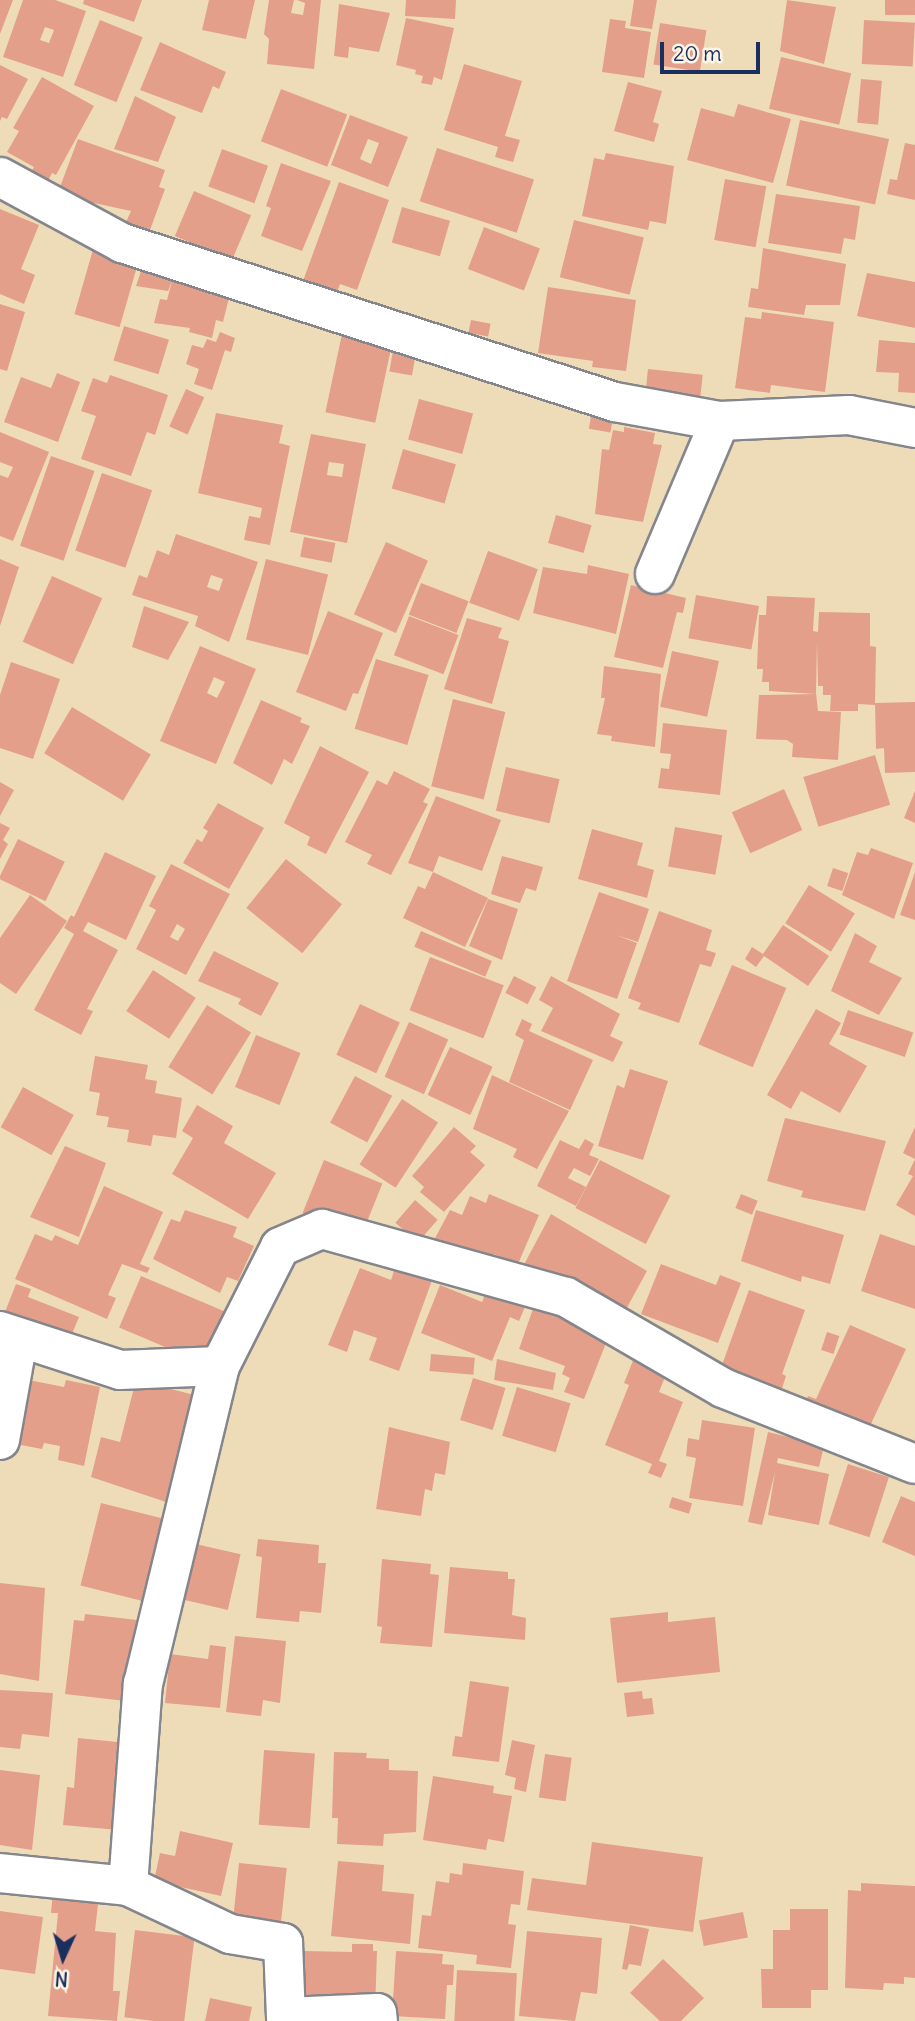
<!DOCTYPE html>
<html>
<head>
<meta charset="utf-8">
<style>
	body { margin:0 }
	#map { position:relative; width:915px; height:2021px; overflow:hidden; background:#eedcb9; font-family:Delius,sans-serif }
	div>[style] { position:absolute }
	.building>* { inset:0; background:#e49f8b; transform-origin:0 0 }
	.roads { filter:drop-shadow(2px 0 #84868c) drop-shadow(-2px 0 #84868c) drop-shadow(0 2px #84868c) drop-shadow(0 -2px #84868c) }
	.minor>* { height:38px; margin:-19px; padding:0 19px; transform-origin:19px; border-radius:19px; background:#fff }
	span { translate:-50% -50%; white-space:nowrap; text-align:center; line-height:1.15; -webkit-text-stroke:5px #fcf5e5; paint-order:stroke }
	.north { position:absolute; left:28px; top:1923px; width:70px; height:70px; -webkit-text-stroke:5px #fcf5e5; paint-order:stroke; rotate:184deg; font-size:19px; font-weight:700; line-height:28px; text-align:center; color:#1b2f5e }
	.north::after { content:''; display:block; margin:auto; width:24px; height:32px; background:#1b2f5e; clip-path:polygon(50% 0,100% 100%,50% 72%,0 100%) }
	.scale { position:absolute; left:660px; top:42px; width:100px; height:32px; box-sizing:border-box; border:4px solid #1b2f5e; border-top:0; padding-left:9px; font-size:21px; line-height:24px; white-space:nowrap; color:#1b2f5e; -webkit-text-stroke:5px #fcf5e5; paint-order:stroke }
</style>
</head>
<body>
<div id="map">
	<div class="building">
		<div style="clip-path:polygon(0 0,13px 0,0 34px)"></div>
		<div style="clip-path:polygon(evenodd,23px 0,55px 0,86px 11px,63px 77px,3px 57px,23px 0,45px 27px,54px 30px,49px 43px,40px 40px,45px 27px)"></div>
		<div style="clip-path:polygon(84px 0,142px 0,134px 22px,83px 4px)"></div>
		<div style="clip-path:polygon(209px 0,255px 0,246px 39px,202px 30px)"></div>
		<div style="clip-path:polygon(269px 0,294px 0,291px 13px,303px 15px,305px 3px,297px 0,321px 0,314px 69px,267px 64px,269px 39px,264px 34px)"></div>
		<div style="clip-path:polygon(406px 0,456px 0,455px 19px,405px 16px)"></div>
		<div style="clip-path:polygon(634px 0,657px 0,652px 29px,630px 26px)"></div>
		<div style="clip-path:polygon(787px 0,836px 7px,824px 64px,780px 51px)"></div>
		<div style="left:885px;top:0;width:30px;height:15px"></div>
		<div style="clip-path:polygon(339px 4px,390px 13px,379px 52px,349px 47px,348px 58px,334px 56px)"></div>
		<div style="clip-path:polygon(406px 18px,454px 28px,442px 80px,434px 77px,432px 85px,421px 83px,423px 76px,415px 74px,416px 70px,396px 65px)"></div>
		<div style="clip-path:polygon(610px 19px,626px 21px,625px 28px,651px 32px,644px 78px,602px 72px)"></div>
		<div style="left:100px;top:20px;width:46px;height:70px;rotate:22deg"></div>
		<div style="left:864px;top:20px;width:51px;height:44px;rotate:3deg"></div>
		<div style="left:660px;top:23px;width:47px;height:42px;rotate:9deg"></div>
		<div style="clip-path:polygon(160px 42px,226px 72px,219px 89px,213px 86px,202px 113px,140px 90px)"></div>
		<div style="left:781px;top:57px;width:72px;height:53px;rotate:13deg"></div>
		<div style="clip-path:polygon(464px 64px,522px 81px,505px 136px,520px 140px,513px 162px,495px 157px,498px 147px,444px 130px)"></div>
		<div style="clip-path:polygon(0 65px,28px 79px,7px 119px,2px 117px,0 121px)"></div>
		<div style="clip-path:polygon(42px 77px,94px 106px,56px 175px,52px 173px,48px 181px,31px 172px,34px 167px,7px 152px,19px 131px,13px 128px)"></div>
		<div style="left:861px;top:79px;width:21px;height:44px;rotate:5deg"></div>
		<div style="clip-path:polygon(628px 82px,662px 91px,653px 122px,659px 124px,654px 142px,614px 131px)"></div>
		<div style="left:281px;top:89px;width:71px;height:56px;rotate:21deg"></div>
		<div style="clip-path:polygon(135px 96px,176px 117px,158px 162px,114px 149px)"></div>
		<div style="clip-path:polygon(738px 104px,791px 119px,773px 183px,687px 160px,701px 108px,734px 117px)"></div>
		<div style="clip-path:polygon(evenodd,350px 115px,408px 137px,388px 187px,331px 165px,350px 115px,368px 139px,379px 143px,371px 164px,360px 159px,368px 139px)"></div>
		<div style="left:800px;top:120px;width:91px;height:67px;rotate:12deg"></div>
		<div style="clip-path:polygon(78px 139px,165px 170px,159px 187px,165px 189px,150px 230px,126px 222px,131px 211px,94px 203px,92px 207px,57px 195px)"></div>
		<div style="clip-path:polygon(905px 143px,915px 145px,915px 200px,887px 194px,890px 179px,897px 180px)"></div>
		<div style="left:437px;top:148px;width:102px;height:56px;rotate:18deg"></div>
		<div style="left:222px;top:149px;width:49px;height:40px;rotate:20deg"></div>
		<div style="clip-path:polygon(606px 153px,674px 166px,666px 224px,650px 221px,648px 230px,582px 216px,594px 158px,604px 160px)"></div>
		<div style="clip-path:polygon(281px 163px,331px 181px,302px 251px,261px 236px,271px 208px,266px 206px)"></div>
		<div style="left:725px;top:179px;width:42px;height:62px;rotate:10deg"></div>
		<div style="clip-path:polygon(339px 182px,389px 200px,357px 290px,340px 284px,337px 292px,303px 281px)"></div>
		<div style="left:194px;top:191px;width:62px;height:49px;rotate:23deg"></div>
		<div style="clip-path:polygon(776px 194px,860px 206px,855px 240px,844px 238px,841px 254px,768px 243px)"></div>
		<div style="left:402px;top:207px;width:50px;height:37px;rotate:16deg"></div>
		<div style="clip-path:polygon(0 209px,39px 225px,21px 269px,35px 275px,24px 304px,0 294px)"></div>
		<div style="left:574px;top:220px;width:72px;height:59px;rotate:14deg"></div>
		<div style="left:484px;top:227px;width:60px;height:45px;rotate:21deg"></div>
		<div style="left:94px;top:246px;width:47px;height:71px;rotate:16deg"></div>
		<div style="clip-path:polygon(763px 248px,846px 264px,840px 305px,806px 305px,804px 315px,748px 307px,751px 288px,758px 289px)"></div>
		<div style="clip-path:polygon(145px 259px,211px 289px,210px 294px,229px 298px,223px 322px,216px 320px,212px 338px,189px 332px,190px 328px,154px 323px,160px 299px,167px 300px,172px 281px,168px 291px,136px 286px)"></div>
		<div style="clip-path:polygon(867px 273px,915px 282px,915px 328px,857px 316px)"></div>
		<div style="clip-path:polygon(548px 287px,636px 300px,626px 371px,592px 367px,593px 361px,538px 353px)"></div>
		<div style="clip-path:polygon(0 304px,25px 312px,7px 371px,0 369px)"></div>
		<div style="clip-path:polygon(762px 312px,834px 322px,825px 392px,771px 385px,770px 393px,735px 388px,745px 317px,761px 319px)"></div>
		<div style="left:471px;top:320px;width:20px;height:13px;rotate:11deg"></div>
		<div style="left:124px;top:326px;width:47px;height:36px;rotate:17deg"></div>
		<div style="clip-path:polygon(220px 332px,235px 338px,231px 352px,225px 350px,212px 390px,194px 384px,199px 369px,186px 364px,192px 345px,203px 348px,207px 339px,216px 342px)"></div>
		<div style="left:342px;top:334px;width:51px;height:80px;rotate:12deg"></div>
		<div style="clip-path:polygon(879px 340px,915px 343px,915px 393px,898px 392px,899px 373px,876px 372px)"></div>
		<div style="left:394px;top:345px;width:23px;height:27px;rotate:10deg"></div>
		<div style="left:648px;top:369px;width:55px;height:27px;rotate:6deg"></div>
		<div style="clip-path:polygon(57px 373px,80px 382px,58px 442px,4px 422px,21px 377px,51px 388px)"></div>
		<div style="clip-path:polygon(110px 375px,168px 395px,155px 435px,147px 432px,131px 476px,81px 459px,96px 416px,81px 411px,93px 378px,107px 383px)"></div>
		<div style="left:186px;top:389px;width:20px;height:41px;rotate:24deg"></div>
		<div style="left:419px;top:399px;width:56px;height:42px;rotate:15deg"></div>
		<div style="left:593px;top:405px;width:22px;height:24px;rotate:10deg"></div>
		<div style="clip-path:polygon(216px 413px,283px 425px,279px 443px,290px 446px,270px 545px,244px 540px,249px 516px,260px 518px,262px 508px,198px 493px)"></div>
		<div style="clip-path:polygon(624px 427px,655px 433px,653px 444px,662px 445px,643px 522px,595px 514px,602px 449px,609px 450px,613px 430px,624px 432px)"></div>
		<div style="clip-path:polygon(0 432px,49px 452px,13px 541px,0 536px,0 475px,8px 478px,13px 467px,0 462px)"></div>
		<div style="clip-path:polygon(evenodd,311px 434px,366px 444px,347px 543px,290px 532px,311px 434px,329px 462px,344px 464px,342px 477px,327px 475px,329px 462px)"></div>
		<div style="left:403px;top:449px;width:55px;height:41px;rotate:16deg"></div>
		<div style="left:51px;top:456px;width:46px;height:95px;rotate:19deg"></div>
		<div style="left:102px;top:473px;width:53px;height:82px;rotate:19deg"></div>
		<div style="left:556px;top:515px;width:37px;height:29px;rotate:16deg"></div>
		<div style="clip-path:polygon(evenodd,176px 534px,258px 562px,229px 642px,195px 626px,198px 616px,132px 595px,139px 575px,147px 578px,157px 550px,169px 555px,176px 534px,211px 575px,223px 579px,219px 591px,207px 587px,211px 575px)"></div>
		<div style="left:304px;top:537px;width:32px;height:20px;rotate:11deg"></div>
		<div style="left:386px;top:542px;width:46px;height:79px;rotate:24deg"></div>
		<div style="left:488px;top:551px;width:53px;height:55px;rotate:20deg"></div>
		<div style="clip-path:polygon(0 559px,19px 567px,0 626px)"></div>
		<div style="left:266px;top:559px;width:64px;height:83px;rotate:14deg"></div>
		<div style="clip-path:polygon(588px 565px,629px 574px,616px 634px,533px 613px,543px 567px,587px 574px)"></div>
		<div style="left:52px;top:576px;width:55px;height:72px;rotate:24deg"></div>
		<div style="left:421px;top:583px;width:51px;height:34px;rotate:21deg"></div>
		<div style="clip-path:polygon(631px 585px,686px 598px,683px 613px,677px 612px,663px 668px,614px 657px)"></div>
		<div style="left:696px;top:595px;width:64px;height:44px;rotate:10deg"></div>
		<div style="clip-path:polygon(767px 596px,815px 598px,813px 631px,818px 632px,819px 612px,870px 613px,870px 646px,876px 647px,875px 705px,858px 704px,858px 711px,830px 711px,831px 695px,823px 695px,823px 686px,818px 686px,817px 642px,816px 693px,818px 711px,841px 712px,838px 760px,792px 757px,793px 744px,787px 740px,756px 739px,759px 695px,816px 694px,769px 691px,769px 682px,762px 682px,763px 669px,757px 669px,759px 615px,766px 615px)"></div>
		<div style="clip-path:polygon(144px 606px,189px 622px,168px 660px,132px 647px)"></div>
		<div style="clip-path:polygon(328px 611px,383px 633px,358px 694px,353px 693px,346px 711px,296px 692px)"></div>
		<div style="left:409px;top:616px;width:53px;height:42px;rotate:21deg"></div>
		<div style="clip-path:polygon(467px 618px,502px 628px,498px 638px,509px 641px,492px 704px,444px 689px)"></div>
		<div style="clip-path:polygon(evenodd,200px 646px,256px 669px,216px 764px,160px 741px,200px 646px,214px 677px,225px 682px,217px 698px,207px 693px,214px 677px)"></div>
		<div style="left:672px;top:651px;width:48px;height:57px;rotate:12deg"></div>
		<div style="left:376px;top:659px;width:55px;height:73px;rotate:17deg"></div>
		<div style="clip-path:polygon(11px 662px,60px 679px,33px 759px,0 748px,0 695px)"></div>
		<div style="clip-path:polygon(604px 666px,661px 674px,655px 747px,611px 741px,612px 736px,597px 734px,605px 698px,601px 698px)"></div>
		<div style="left:453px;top:699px;width:54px;height:90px;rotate:14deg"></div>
		<div style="clip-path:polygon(261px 700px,302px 718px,300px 722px,310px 726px,292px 764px,284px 759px,272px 785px,233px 763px)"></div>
		<div style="clip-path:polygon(915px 702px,915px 772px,885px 773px,884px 748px,876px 749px,875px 703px)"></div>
		<div style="left:72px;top:707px;width:92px;height:54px;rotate:31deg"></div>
		<div style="clip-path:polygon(663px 723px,727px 730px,720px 795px,658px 788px,661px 768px,669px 769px,671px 754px,660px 753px)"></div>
		<div style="clip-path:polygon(320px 746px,369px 772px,326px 854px,307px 845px,310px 837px,284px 823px)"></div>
		<div style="left:875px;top:755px;width:52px;height:75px;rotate:73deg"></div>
		<div style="left:506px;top:767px;width:55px;height:45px;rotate:13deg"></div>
		<div style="clip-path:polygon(394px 771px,430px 789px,423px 802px,428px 804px,391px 875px,367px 864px,372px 855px,345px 842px,377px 780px,387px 785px)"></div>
		<div style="clip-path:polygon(0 782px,14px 790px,0 816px)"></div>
		<div style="left:784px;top:789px;width:45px;height:57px;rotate:66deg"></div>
		<div style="clip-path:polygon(915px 791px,915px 823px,904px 818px)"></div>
		<div style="clip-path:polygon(436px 796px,501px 820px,482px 871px,439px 856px,433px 872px,408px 863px)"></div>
		<div style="clip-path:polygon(218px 803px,264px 828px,229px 889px,183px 863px,197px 839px,202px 842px,208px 831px,203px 828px)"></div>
		<div style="clip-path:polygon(0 823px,10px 828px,3px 840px,8px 844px,0 859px)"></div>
		<div style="left:675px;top:827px;width:48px;height:40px;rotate:10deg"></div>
		<div style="clip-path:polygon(592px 829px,643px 843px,637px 865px,654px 870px,647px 898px,578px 879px)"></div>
		<div style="left:18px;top:839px;width:52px;height:44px;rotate:26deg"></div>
		<div style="clip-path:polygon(871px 848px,913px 863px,894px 919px,842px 895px,857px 852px,868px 855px)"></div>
		<div style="clip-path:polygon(105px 852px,156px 876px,126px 940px,88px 922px,83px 931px,118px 950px,87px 1009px,93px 1011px,81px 1035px,34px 1010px,74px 934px,64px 928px,71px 915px,74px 917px)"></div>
		<div style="clip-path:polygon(502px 856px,543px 867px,536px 891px,526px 888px,520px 903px,491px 894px)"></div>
		<div style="left:286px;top:859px;width:72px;height:63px;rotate:39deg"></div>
		<div style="clip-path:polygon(evenodd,171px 864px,230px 894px,186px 975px,136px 949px,156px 910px,149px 906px,171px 864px,177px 924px,185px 929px,178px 941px,170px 937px,177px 924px)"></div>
		<div style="left:833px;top:868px;width:16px;height:19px;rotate:18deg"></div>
		<div style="clip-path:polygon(433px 872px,488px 898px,465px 947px,403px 918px,418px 886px,425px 889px)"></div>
		<div style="clip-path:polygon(915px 872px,915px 920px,900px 915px)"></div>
		<div style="left:809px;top:885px;width:54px;height:45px;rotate:32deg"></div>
		<div style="clip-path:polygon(599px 892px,649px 909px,638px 942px,616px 935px,637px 943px,617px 999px,567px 981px)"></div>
		<div style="clip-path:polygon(30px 895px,67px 921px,16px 994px,0 983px,0 938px)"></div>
		<div style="clip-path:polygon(488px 899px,518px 909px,502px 960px,469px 946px)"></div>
		<div style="clip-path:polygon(659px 911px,712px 930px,706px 950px,716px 953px,711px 967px,700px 964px,679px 1023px,638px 1009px,641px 1003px,628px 998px)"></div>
		<div style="clip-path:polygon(783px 925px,829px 956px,808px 986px,764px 956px,756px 967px,745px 959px,752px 947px,763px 954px)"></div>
		<div style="left:421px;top:931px;width:77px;height:17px;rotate:23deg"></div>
		<div style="clip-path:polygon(855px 933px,877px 946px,869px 962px,902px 978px,879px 1015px,831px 991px)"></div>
		<div style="clip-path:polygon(214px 951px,279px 983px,261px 1016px,238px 1004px,241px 999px,198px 981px)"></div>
		<div style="left:430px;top:957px;width:79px;height:57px;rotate:21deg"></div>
		<div style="left:732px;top:965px;width:59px;height:86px;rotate:23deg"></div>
		<div style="left:153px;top:970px;width:51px;height:49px;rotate:33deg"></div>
		<div style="left:514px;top:976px;width:25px;height:19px;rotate:27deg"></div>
		<div style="clip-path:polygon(551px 976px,620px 1014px,610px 1036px,623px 1042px,613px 1062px,541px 1031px,553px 1008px,539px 1000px)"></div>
		<div style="left:360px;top:1004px;width:44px;height:56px;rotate:25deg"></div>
		<div style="left:207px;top:1005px;width:52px;height:73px;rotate:32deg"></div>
		<div style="clip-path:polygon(816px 1009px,841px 1023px,829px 1044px,867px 1066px,840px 1113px,801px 1091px,791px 1109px,767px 1095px)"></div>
		<div style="left:848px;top:1010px;width:69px;height:26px;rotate:19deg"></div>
		<div style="clip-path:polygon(522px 1019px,532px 1024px,529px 1031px,593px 1060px,570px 1110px,509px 1082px,524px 1040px,515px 1035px)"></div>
		<div style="left:409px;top:1022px;width:43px;height:60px;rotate:24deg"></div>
		<div style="left:256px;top:1035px;width:48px;height:56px;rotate:22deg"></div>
		<div style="left:450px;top:1047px;width:47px;height:53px;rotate:25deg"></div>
		<div style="clip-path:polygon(95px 1056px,148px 1065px,145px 1079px,157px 1081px,155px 1093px,182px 1098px,176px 1138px,153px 1135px,151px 1146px,127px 1142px,129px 1130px,107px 1127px,109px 1117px,96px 1115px,100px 1093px,89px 1091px)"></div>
		<div style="clip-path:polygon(630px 1069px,668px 1081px,643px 1160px,598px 1146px,617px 1085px,624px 1088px)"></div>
		<div style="clip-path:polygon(492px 1075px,569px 1111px,537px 1169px,513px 1157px,517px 1149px,473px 1129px)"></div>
		<div style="left:355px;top:1076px;width:42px;height:53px;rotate:28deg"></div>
		<div style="left:23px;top:1087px;width:58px;height:46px;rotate:29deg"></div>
		<div style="left:402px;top:1099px;width:43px;height:78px;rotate:33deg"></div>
		<div style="clip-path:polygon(197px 1105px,233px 1126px,224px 1143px,276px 1173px,248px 1219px,172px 1174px,193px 1138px,182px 1131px)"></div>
		<div style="clip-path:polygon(785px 1118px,886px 1141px,865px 1211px,801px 1197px,803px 1191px,767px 1181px)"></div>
		<div style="clip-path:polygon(454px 1127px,476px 1146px,470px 1152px,485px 1165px,444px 1212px,420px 1192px,424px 1187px,412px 1176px)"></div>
		<div style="clip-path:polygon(915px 1127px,915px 1159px,903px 1153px)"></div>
		<div style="clip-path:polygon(585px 1139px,594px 1144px,589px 1155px,599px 1159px,590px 1176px,574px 1168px,568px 1178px,586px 1187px,576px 1206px,537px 1186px,560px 1140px,579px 1149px)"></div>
		<div style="clip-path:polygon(65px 1146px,106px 1163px,79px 1237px,30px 1217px)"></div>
		<div style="clip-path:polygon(915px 1159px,915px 1216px,896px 1205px,913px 1176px,908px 1174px)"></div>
		<div style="left:324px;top:1160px;width:63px;height:57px;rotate:22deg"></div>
		<div style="left:600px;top:1160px;width:79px;height:54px;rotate:27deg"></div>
		<div style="clip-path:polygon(104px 1186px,163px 1212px,140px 1264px,150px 1268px,147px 1273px,122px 1264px,108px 1295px,116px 1298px,107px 1319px,15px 1279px,35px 1234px,52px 1241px,55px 1235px,78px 1245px)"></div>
		<div style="clip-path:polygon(489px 1194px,539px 1215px,518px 1264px,494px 1254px,487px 1272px,433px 1242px,450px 1210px,462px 1215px,470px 1196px,486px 1203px)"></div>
		<div style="left:741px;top:1194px;width:18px;height:15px;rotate:22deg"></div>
		<div style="left:415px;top:1200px;width:30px;height:30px;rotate:41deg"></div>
		<div style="clip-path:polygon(185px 1210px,237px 1227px,233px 1237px,254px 1246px,238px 1281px,227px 1277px,220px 1293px,153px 1259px,171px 1219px,180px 1222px)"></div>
		<div style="clip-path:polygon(756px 1210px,844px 1235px,830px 1284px,802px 1276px,801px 1282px,741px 1261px)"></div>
		<div style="clip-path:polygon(551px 1214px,647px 1271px,624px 1313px,520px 1272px)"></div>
		<div style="clip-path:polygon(880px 1234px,915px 1246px,915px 1309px,861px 1291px)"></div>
		<div style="clip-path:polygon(399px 1256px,438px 1264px,399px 1371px,369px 1360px,377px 1338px,354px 1330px,347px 1352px,328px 1345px,360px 1268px,391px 1280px)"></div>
		<div style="clip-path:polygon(661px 1264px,716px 1285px,720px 1275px,741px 1283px,718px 1343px,641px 1314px)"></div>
		<div style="left:141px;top:1276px;width:91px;height:56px;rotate:23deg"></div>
		<div style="clip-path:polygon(16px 1284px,31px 1289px,28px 1297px,79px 1317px,72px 1334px,5px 1312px)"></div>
		<div style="clip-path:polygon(440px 1285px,482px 1302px,489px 1285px,528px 1300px,519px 1321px,510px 1317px,492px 1361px,421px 1333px)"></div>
		<div style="clip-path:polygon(749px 1290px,805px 1310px,782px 1374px,786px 1376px,779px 1398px,718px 1376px)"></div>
		<div style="clip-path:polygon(536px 1300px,612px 1328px,584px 1399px,564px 1392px,570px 1378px,562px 1374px,565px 1366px,519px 1349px)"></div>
		<div style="clip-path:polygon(850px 1325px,906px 1349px,870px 1426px,841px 1413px,834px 1428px,801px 1413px,808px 1396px,816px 1399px)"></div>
		<div style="left:827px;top:1332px;width:13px;height:19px;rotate:18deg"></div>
		<div style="left:431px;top:1354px;width:44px;height:17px;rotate:5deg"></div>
		<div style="clip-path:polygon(634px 1358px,667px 1372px,659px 1392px,683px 1402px,659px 1461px,667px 1464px,661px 1478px,648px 1473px,652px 1464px,605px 1445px,629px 1385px,624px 1383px)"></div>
		<div style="clip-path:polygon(497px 1359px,556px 1373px,553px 1390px,494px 1380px)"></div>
		<div style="left:473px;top:1378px;width:34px;height:44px;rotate:17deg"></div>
		<div style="clip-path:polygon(29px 1380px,64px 1387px,66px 1380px,100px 1387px,84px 1466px,58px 1460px,60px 1446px,44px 1443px,42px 1449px,16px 1444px)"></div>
		<div style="clip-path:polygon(136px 1380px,202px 1397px,175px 1505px,91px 1477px,101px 1437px,120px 1442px)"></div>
		<div style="left:517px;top:1387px;width:56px;height:51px;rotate:17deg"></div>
		<div style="clip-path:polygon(702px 1420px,755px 1428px,743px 1506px,689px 1498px,696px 1458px,686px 1456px,688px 1438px,699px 1440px)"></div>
		<div style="clip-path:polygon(389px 1427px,450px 1442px,445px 1475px,435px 1473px,432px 1491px,425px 1489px,421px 1516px,376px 1509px)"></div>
		<div style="clip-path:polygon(768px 1432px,824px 1446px,819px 1467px,778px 1458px,777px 1463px,829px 1474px,819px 1525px,768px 1515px,775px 1472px,762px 1525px,748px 1522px)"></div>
		<div style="left:848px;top:1464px;width:43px;height:63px;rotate:18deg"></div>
		<div style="clip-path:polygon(901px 1496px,915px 1502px,915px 1556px,882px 1542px)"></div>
		<div style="left:672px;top:1497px;width:21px;height:11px;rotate:17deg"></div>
		<div style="left:101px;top:1503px;width:69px;height:85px;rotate:14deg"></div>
		<div style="clip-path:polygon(258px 1539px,319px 1545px,318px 1563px,326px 1563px,321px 1613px,300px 1611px,299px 1622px,256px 1618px,262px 1557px,256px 1556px)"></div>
		<div style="left:187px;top:1542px;width:55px;height:57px;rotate:13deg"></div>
		<div style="clip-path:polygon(382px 1559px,431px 1564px,430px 1574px,439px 1575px,432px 1647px,380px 1643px,382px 1627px,377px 1626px)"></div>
		<div style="clip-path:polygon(450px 1567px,508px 1572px,508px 1579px,515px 1579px,512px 1615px,526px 1618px,525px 1640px,444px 1633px)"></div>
		<div style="clip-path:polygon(0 1583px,45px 1588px,39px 1681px,0 1674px)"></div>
		<div style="clip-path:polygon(668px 1612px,668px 1622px,715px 1617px,720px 1672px,617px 1683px,610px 1618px)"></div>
		<div style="clip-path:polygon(85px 1614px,137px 1620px,134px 1702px,65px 1694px,74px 1620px,84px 1621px)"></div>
		<div style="clip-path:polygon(235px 1636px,286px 1641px,280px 1703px,263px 1700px,261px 1716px,226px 1712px)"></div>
		<div style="clip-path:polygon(210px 1645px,226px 1647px,220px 1708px,165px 1703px,170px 1654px,208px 1659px)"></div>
		<div style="clip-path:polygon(470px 1681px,509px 1687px,499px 1762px,452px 1756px,455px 1736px,462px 1737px)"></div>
		<div style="clip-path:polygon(0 1690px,53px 1693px,49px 1737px,22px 1734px,20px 1749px,0 1747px)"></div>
		<div style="clip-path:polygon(642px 1691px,643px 1699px,652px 1698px,654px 1714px,627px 1717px,624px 1693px)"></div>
		<div style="clip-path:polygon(78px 1738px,127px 1743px,118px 1830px,63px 1825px,67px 1787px,74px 1788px)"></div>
		<div style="clip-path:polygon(512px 1740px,535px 1745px,526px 1792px,514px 1789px,516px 1778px,505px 1775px)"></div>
		<div style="left:264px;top:1750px;width:51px;height:75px;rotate:4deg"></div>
		<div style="clip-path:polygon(334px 1752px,367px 1753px,366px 1758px,389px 1759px,389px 1770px,418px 1771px,416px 1832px,384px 1834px,383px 1846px,337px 1844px,338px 1818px,332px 1818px)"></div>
		<div style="left:545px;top:1754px;width:27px;height:44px;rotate:8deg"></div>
		<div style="clip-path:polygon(0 1770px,40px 1775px,32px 1850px,0 1845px)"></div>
		<div style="clip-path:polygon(433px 1776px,494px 1786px,493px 1793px,512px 1796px,504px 1842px,488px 1839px,486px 1850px,423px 1840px)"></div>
		<div style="clip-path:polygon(180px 1831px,233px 1843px,221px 1896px,154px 1881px,160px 1853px,175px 1856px)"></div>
		<div style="clip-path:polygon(592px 1842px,703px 1857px,693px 1932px,527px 1910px,532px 1878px,586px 1885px)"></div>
		<div style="clip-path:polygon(338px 1861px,384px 1865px,382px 1891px,414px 1894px,410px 1944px,331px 1936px)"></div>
		<div style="left:239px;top:1863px;width:48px;height:54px;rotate:6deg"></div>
		<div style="clip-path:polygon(463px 1863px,524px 1871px,520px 1905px,511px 1904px,508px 1924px,516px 1925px,511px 1968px,476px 1964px,477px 1955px,418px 1948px,422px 1915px,431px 1916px,436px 1881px,449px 1883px,450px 1873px,462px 1875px)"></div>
		<div style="clip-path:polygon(861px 1883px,915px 1886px,915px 1978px,904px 1977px,904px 1984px,884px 1983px,883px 1990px,845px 1988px,848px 1890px,861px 1891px)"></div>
		<div style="clip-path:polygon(53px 1891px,99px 1895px,95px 1931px,116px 1933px,113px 1991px,120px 1991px,117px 2021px,48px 2016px,58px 1913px,51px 1913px)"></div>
		<div style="clip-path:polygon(790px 1909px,828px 1909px,828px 1990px,811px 1990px,811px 2008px,762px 2008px,761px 1969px,773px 1969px,773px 1930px,790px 1930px)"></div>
		<div style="clip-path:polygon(0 1911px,43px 1917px,35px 1974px,0 1969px)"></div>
		<div style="left:743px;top:1912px;width:26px;height:45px;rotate:79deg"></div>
		<div style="clip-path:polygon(630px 1925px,649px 1929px,641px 1966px,629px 1964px,627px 1970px,622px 1969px)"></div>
		<div style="left:135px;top:1930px;width:60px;height:88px;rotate:7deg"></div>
		<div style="clip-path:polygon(527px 1931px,602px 1938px,597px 1994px,581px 1992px,575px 2021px,519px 2016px)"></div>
		<div style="clip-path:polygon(352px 1944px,373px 1944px,373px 1951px,377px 1951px,375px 2011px,302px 2009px,303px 1951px,352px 1952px)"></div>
		<div style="clip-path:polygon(396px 1951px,443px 1954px,442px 1964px,454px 1965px,453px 1985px,447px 1985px,445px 2019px,392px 2016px)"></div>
		<div style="clip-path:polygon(663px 1959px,704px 1998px,681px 2021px,660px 2021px,630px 1993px)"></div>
		<div style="left:457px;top:1970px;width:60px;height:51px;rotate:3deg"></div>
		<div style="clip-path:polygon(210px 1998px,252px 2007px,249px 2021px,205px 2021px)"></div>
	</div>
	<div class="roads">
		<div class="minor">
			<div style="left:0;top:177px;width:139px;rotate:28.4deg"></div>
			<div style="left:122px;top:243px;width:518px;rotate:17.88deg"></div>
			<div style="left:615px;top:402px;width:107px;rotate:10.3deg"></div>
			<div style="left:720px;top:421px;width:129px;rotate:-2.7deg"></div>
			<div style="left:849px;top:415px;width:67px;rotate:11.1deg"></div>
			<div style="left:655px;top:574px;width:166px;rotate:-67deg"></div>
			<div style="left:0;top:1331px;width:126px;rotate:18deg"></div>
			<div style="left:120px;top:1370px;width:100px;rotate:-2.3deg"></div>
			<div style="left:0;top:1440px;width:102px;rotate:-79.8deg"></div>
			<div style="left:0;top:1873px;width:129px;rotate:5.8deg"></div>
			<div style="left:128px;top:1886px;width:203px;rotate:-85.8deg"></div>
			<div style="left:143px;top:1684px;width:327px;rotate:-76.4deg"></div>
			<div style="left:220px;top:1366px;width:133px;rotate:-63.2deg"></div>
			<div style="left:280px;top:1247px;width:46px;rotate:-23.2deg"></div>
			<div style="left:322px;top:1229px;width:253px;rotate:15.6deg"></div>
			<div style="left:566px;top:1297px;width:181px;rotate:30.1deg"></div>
			<div style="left:723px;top:1388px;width:206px;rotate:21.6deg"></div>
			<div style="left:128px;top:1886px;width:113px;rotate:25.2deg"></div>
			<div style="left:230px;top:1934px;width:54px;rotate:9.6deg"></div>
			<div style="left:283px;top:1943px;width:74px;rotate:87.7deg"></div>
			<div style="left:286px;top:2017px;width:91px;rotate:-2.5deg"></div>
			<div style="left:377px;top:2013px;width:8px;rotate:83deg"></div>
		</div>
	</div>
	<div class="north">N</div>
	<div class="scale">20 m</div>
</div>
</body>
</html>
